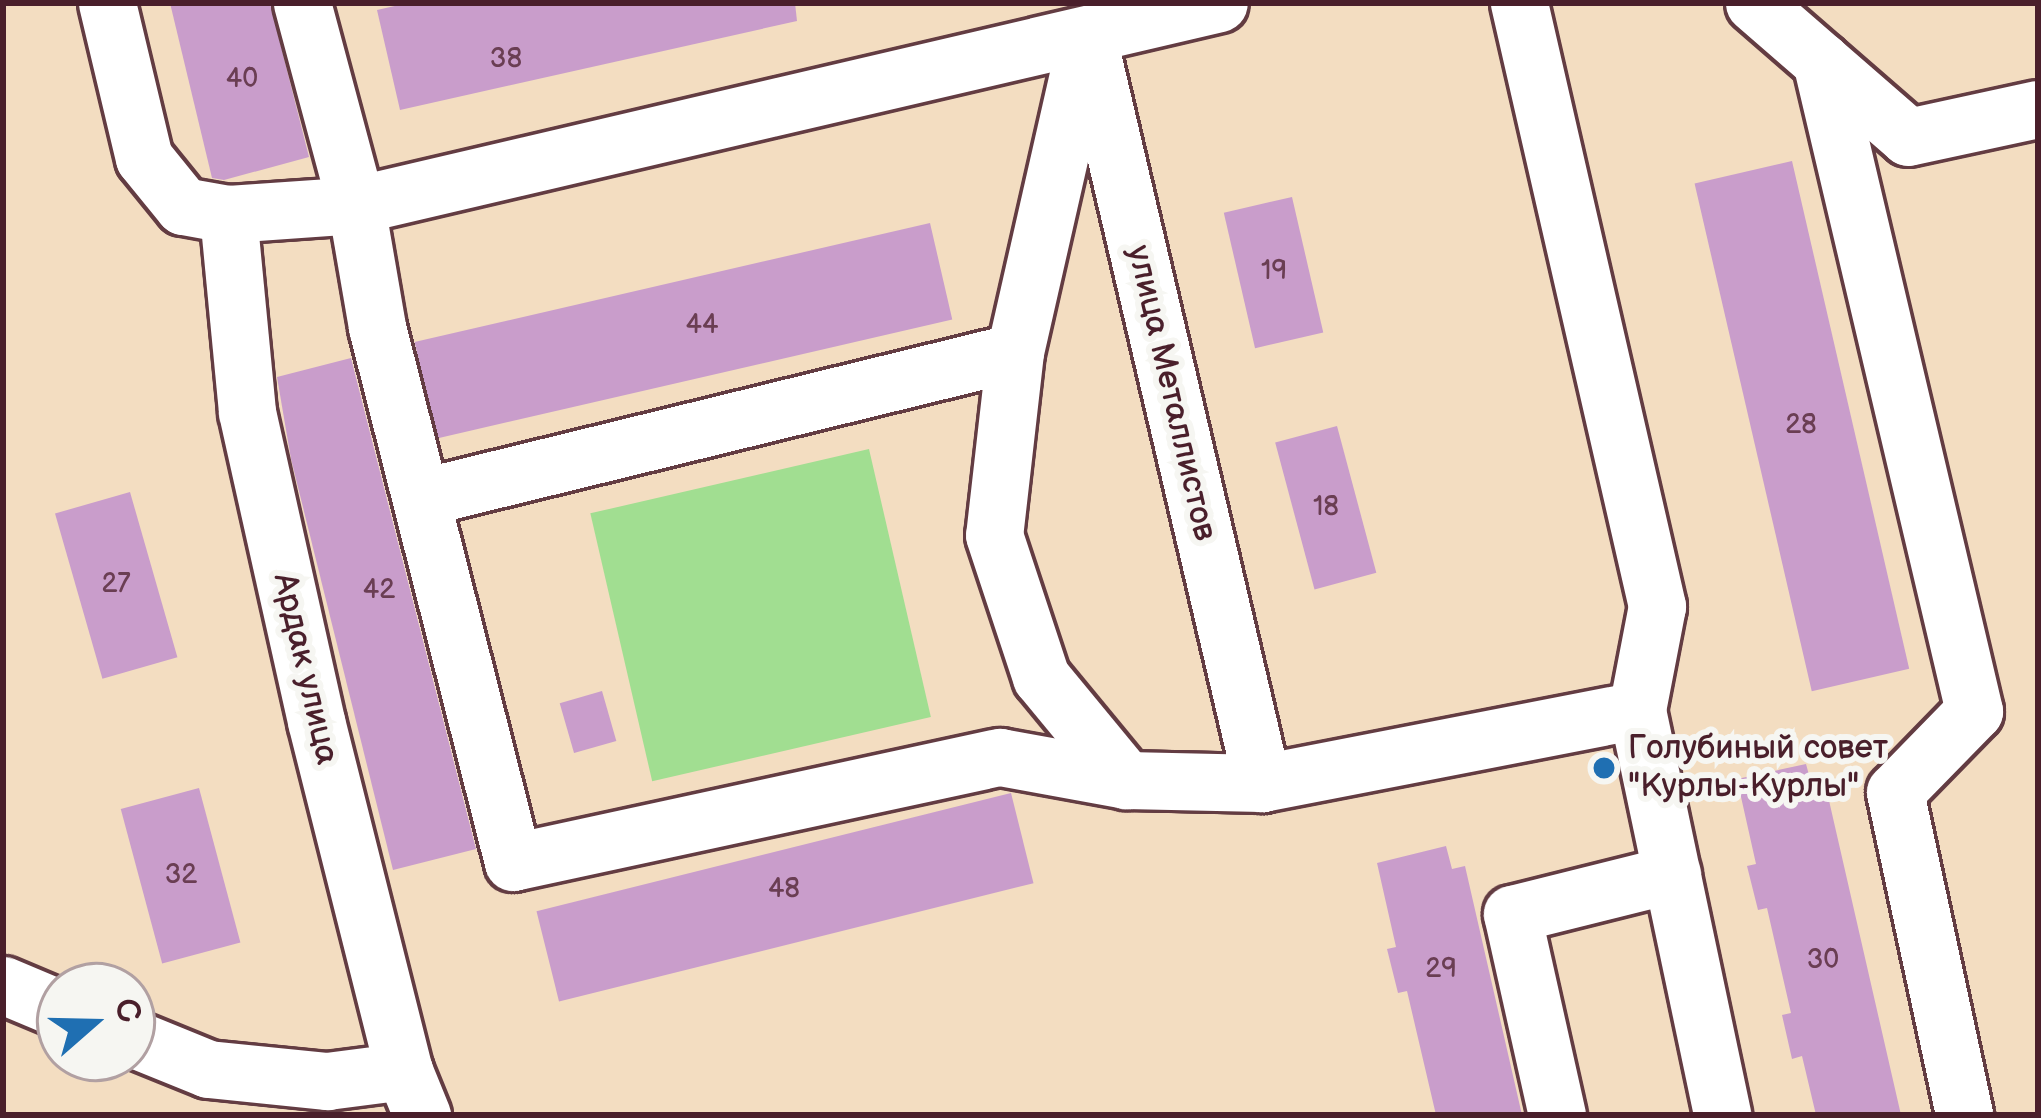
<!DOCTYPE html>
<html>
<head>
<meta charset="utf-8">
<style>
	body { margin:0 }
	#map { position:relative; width:2041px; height:1118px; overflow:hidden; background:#f3ddc1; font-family:"Balsamiq Sans",sans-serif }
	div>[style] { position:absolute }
	.green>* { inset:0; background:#a1de91; transform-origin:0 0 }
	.building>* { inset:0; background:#c99dcb; transform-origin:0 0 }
	.roads { filter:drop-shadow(3px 0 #633c42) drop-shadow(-3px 0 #633c42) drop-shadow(0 3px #633c42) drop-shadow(0 -3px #633c42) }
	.minor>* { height:57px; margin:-28.5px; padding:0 28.5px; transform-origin:28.5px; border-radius:28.5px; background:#fff }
	.dots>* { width:33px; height:33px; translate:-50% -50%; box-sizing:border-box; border:6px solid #f6f6f2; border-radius:50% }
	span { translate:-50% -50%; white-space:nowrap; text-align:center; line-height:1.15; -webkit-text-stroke:12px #f6f6f2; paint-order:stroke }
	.number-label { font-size:27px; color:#6a3e53 }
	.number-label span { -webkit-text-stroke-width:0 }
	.street-label { font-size:33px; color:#4a1f2b }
	.poi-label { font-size:33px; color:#4a1f2b }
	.left { translate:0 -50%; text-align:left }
	.frame { position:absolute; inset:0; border:6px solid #4a1f2b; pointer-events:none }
	.north { position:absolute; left:36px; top:962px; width:120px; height:120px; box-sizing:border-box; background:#f6f6f2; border:3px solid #b1a0a2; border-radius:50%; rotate:70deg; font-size:33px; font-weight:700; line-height:48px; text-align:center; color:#4a1f2b }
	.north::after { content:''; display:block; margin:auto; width:42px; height:54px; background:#1f6fb2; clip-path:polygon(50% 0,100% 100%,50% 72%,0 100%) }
</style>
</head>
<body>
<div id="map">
	<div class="green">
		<div style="left:869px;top:449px;width:275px;height:286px;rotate:77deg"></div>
	</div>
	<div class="building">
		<div style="clip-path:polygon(170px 3px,270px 3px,309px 157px,224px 180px,212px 178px)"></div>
		<div style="clip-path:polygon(408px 3px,795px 3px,797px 21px,400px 110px,377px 10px)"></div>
		<div style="left:1792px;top:161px;width:521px;height:100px;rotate:77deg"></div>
		<div style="left:1292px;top:197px;width:139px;height:70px;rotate:77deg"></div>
		<div style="left:930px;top:223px;width:99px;height:529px;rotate:77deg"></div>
		<div style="clip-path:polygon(351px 358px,476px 849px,393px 870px,291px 459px,277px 377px)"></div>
		<div style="left:1337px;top:426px;width:152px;height:64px;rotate:75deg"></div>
		<div style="left:130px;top:492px;width:172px;height:78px;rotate:74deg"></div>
		<div style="left:602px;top:691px;width:52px;height:44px;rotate:74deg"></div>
		<div style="clip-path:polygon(1806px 764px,1812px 786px,1825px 783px,1901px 1115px,1816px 1115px,1802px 1056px,1792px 1059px,1782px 1015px,1791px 1013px,1767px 908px,1758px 910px,1747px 866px,1756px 864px,1737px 779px)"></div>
		<div style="left:199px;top:788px;width:160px;height:81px;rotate:75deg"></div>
		<div style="left:1011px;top:793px;width:93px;height:489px;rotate:76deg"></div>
		<div style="clip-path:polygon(1446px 846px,1452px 869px,1465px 866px,1522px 1115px,1436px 1115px,1407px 991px,1398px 993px,1387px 949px,1396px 947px,1377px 863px)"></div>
	</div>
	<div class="roads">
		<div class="minor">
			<div style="left:107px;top:3px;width:159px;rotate:76.6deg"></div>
			<div style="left:144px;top:158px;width:62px;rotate:50.9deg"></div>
			<div style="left:183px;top:206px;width:46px;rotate:10.1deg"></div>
			<div style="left:228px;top:214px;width:128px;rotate:-4deg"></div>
			<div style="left:356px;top:205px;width:886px;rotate:-13.17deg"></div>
			<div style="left:302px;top:3px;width:209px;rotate:75deg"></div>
			<div style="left:356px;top:205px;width:124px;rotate:80.2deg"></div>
			<div style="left:377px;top:327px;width:552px;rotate:75.74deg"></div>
			<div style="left:513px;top:862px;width:498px;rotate:-12.2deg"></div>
			<div style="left:1000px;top:757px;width:128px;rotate:10.3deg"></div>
			<div style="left:1126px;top:780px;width:136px;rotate:1.3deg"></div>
			<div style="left:1262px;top:783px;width:382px;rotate:-11deg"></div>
			<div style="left:1519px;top:3px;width:619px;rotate:77.11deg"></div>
			<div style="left:1657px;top:606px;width:106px;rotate:100.9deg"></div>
			<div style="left:1637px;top:710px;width:414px;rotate:78.1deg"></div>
			<div style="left:1754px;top:3px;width:204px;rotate:41deg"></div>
			<div style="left:1908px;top:137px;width:133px;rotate:-12.2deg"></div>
			<div style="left:1091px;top:51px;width:752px;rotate:76.85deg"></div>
			<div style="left:1821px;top:61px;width:668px;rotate:76.75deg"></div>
			<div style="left:1974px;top:711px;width:113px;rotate:134.3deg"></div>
			<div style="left:1895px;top:792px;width:330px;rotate:77.9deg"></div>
			<div style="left:228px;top:214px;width:199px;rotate:84.5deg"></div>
			<div style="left:247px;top:412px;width:317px;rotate:77.4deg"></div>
			<div style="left:316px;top:721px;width:361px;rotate:75.9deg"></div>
			<div style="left:404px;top:1071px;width:48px;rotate:67.8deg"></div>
			<div style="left:1015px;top:352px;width:184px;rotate:96.5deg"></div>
			<div style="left:994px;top:535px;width:150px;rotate:71.7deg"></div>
			<div style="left:1041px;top:677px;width:134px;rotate:50.5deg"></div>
			<div style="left:423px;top:497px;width:609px;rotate:-13.76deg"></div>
			<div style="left:1015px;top:352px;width:324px;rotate:-77.2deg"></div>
			<div style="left:3px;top:985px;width:62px;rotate:22.8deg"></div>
			<div style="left:132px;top:1038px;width:82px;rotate:22.2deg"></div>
			<div style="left:208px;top:1069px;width:120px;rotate:5.8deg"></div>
			<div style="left:327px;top:1081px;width:78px;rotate:-7.4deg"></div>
			<div style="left:1557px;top:1115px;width:206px;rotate:-102.6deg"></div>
			<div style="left:1512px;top:914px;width:165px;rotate:-14deg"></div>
		</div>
	</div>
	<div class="dots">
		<div style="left:1604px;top:768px;background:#1f6fb2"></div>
	</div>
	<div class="number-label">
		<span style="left:506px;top:60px">38</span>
		<span style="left:242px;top:80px">40</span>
		<span style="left:1274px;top:272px">19</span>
		<span style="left:702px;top:326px">44</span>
		<span style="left:1801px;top:426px">28</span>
		<span style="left:1326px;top:508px">18</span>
		<span style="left:116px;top:585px">27</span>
		<span style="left:379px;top:591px">42</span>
		<span style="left:181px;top:876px">32</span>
		<span style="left:784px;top:890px">48</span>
		<span style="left:1823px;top:961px">30</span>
		<span style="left:1441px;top:970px">29</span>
	</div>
	<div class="street-label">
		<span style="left:1171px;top:393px;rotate:77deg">улица Металлистов</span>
		<span style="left:305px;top:669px;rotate:77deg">Ардак улица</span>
	</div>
	<div class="poi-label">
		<span class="left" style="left:1628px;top:768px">Голубиный совет<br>"Курлы-Курлы"</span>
	</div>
	<div class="frame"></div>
	<div class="north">С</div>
</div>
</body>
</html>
